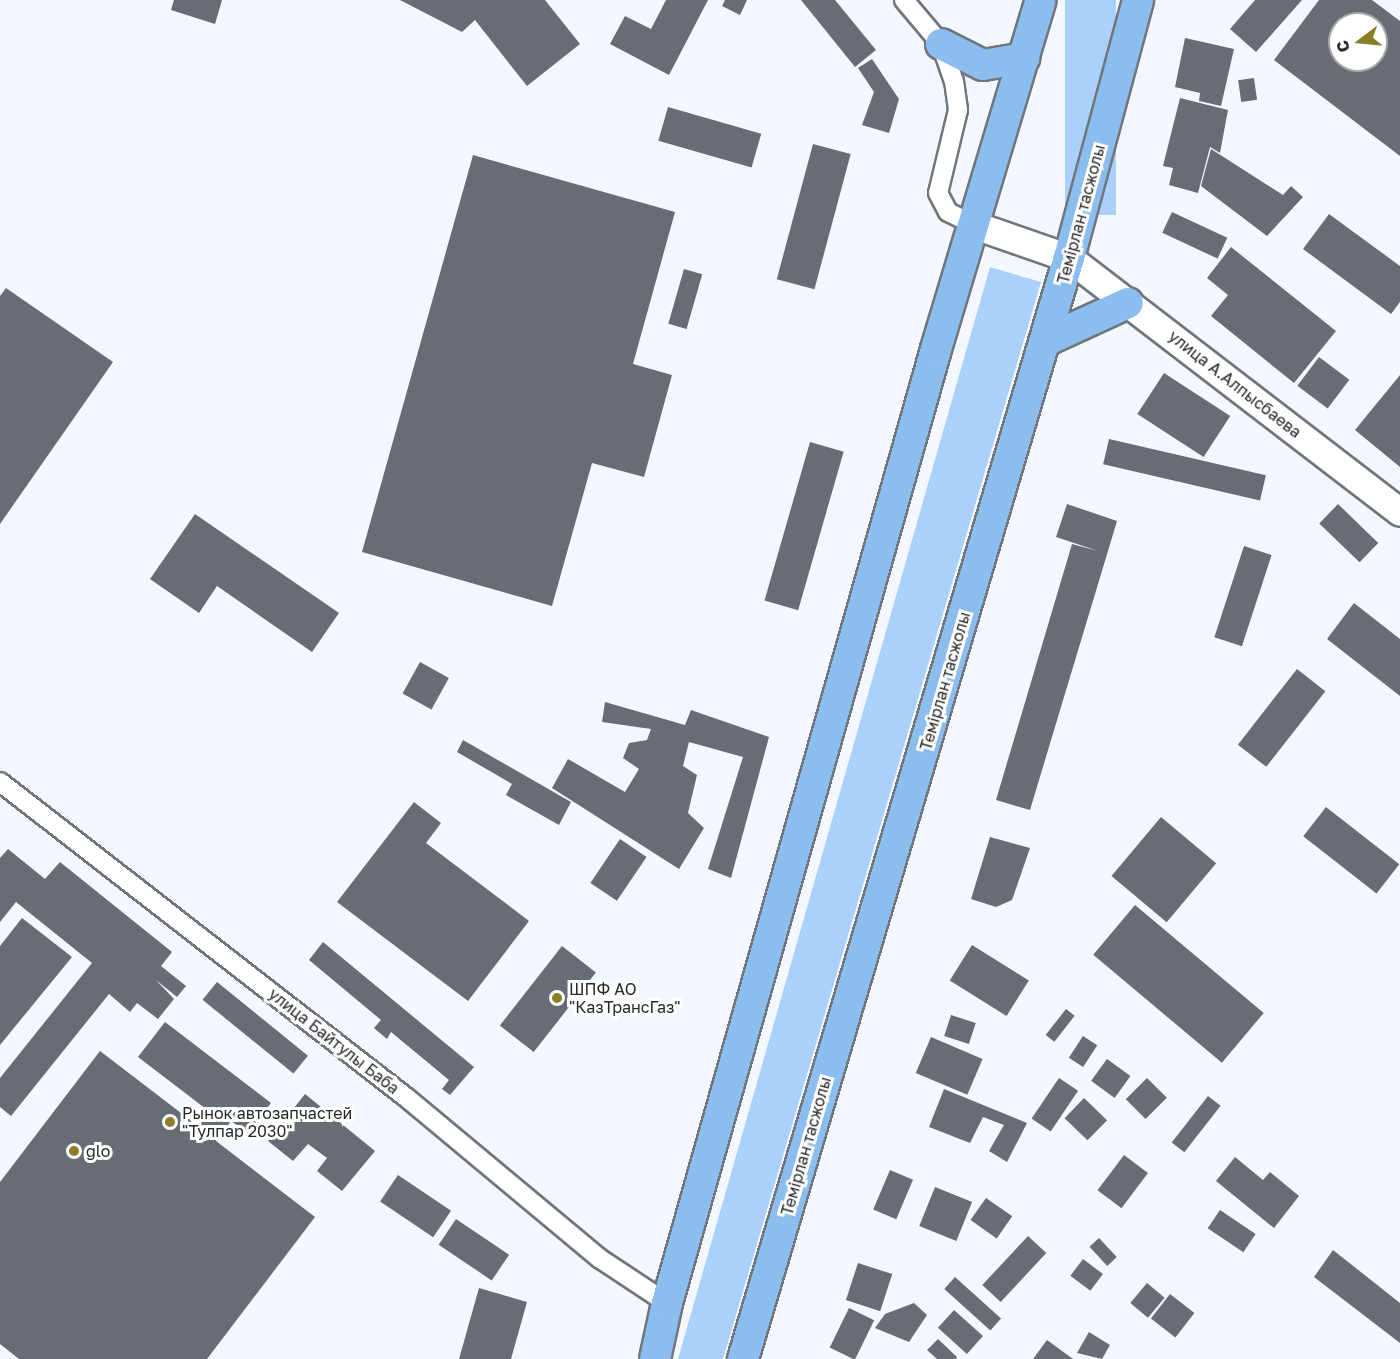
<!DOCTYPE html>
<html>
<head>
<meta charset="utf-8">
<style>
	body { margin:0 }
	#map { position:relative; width:1400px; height:1359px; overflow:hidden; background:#f3f8ff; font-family:"Golos Text",sans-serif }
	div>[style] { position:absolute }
	.green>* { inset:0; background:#aad0fc; transform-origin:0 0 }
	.building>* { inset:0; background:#686d73; transform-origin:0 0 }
	.roads { filter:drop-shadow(2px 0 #71767c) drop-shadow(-2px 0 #71767c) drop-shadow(0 2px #71767c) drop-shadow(0 -2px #71767c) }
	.street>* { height:18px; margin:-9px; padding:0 9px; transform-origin:9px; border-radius:9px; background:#fff }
	.secondary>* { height:27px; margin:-13.5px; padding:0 13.5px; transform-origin:13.5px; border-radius:13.5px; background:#fff }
	.primary>* { height:30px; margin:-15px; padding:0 15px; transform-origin:15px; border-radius:15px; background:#8cbdef }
	.dots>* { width:16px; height:16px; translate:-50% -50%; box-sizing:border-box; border:3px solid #fff; border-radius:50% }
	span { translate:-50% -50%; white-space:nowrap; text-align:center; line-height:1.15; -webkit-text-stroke:6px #fff; paint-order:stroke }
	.street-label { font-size:16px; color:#26282a }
	.poi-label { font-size:16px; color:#26282a }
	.left { translate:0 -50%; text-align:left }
	.north { position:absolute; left:1328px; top:12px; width:60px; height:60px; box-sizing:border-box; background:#fff; border:2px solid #a8a9aa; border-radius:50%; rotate:254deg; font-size:16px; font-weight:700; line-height:24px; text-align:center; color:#26282a }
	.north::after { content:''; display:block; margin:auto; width:21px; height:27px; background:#8b7f26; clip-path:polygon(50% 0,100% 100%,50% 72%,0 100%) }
</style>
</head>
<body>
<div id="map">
	<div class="green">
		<div style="left:1065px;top:0;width:51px;height:215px"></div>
		<div style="clip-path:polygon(990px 267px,1041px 282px,723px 1359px,678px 1359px)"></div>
	</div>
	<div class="building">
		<div style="clip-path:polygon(174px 0,222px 0,215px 24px,171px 10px)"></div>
		<div style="clip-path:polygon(400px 0,545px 0,580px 44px,527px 86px,475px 20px,462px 32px)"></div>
		<div style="clip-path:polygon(666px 0,708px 0,669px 75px,610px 44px,625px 16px,651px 29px)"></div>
		<div style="clip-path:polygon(725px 0,747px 0,740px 15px,722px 6px)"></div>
		<div style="clip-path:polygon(801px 0,835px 0,876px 50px,855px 67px)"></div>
		<div style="clip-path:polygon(1255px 0,1302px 0,1256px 52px,1230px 29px)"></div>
		<div style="clip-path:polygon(evenodd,1319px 0,1372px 0,1400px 21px,1400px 156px,1274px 60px,1319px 0,1340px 24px,1376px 24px,1376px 60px,1340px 60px,1340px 24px)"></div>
		<div style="clip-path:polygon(1185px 38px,1234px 49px,1221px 106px,1199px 101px,1200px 93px,1175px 87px)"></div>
		<div style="clip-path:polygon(872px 59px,899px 99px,889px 133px,862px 125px,874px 92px,858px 68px)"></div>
		<div style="left:1254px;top:78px;width:22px;height:16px;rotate:82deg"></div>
		<div style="clip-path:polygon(1180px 98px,1228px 110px,1220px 153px,1210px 147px,1198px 193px,1169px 185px,1173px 168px,1163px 166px)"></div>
		<div style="left:668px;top:107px;width:97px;height:35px;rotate:16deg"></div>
		<div style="left:813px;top:144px;width:39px;height:140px;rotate:15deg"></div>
		<div style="clip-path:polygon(1211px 149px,1283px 195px,1291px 186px,1303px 197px,1267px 236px,1201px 186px)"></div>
		<div style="clip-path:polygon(473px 155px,675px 212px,633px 364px,672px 375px,644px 477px,592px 463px,552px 606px,362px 552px)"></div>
		<div style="left:1172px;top:212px;width:61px;height:23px;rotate:25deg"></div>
		<div style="clip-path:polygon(1329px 214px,1400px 266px,1400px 302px,1391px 314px,1303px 249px)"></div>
		<div style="clip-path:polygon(1231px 247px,1336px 331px,1294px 383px,1211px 316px,1228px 295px,1207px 278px)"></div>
		<div style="left:684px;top:269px;width:19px;height:57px;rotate:16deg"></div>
		<div style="clip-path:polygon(6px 288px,113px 362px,0 524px,0 296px)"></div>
		<div style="left:1319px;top:357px;width:38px;height:36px;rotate:37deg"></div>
		<div style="left:1164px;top:373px;width:79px;height:49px;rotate:33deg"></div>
		<div style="clip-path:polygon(1400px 375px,1400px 467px,1355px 430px)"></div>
		<div style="left:1109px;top:439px;width:161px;height:26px;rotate:13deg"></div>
		<div style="left:810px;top:442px;width:35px;height:165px;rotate:16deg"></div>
		<div style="clip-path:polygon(1067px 504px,1117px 521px,1030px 810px,996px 800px,1072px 544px,1098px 551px,1056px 537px)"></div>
		<div style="left:1338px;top:504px;width:56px;height:27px;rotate:44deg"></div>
		<div style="clip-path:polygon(195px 514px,339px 613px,312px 652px,217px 586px,199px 613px,150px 579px)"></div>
		<div style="left:1244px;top:546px;width:29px;height:96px;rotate:18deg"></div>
		<div style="clip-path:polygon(1354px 603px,1400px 639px,1400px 696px,1327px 639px)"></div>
		<div style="left:420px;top:662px;width:33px;height:36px;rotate:29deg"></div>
		<div style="left:1297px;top:669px;width:36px;height:96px;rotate:38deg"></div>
		<div style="clip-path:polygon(605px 702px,685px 725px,691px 710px,769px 737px,731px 878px,708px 869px,743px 757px,689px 742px,683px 766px,697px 775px,688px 813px,704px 828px,679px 869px,552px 788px,568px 759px,625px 792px,639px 769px,623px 758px,629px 743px,647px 740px,651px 729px,602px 722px)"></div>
		<div style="clip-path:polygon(463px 740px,571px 802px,559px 825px,506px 795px,512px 784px,457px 752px)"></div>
		<div style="clip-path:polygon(414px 802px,441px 823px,426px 843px,529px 921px,468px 1001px,337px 902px)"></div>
		<div style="left:1326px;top:807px;width:93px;height:37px;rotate:38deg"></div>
		<div style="left:1161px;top:817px;width:72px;height:77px;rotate:40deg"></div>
		<div style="clip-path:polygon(990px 837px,1030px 848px,1012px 900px,996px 907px,971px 899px)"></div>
		<div style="left:620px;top:839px;width:32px;height:53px;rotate:34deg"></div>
		<div style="clip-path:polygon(8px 849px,45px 879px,60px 862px,172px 952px,161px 966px,186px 986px,177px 997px,156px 980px,174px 999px,158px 1019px,137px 1003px,130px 1012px,109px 994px,11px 1116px,0 1107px,0 1078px,92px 963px,16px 902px,0 922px,0 858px)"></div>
		<div style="left:1135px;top:905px;width:168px;height:65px;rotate:40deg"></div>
		<div style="clip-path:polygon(22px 918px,72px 957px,0 1045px,0 946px)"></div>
		<div style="clip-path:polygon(323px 942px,474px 1067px,450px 1095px,442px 1089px,449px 1080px,391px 1032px,387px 1039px,374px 1028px,381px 1020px,309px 960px)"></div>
		<div style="left:972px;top:945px;width:67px;height:42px;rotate:32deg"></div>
		<div style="left:562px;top:946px;width:43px;height:101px;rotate:38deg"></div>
		<div style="left:217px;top:982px;width:117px;height:23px;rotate:39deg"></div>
		<div style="left:1066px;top:1009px;width:11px;height:33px;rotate:38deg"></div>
		<div style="left:951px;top:1015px;width:26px;height:22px;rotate:18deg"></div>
		<div style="clip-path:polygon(165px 1022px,271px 1103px,248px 1133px,231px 1121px,216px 1141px,315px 1217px,207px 1359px,19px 1359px,0 1344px,0 1182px,100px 1051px,198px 1126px,210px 1112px,138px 1057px)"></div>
		<div style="left:1083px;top:1036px;width:17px;height:26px;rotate:33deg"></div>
		<div style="left:931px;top:1037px;width:56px;height:39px;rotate:23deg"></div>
		<div style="left:1107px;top:1059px;width:29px;height:27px;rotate:36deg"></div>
		<div style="left:1059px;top:1078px;width:23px;height:49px;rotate:34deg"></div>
		<div style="left:1147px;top:1078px;width:28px;height:30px;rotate:45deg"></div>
		<div style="clip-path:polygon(944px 1089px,1027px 1123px,1007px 1162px,989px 1151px,1004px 1125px,983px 1117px,970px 1143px,929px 1127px)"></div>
		<div style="clip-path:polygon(305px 1094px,375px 1151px,342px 1191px,317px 1171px,327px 1158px,308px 1144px,293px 1161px,268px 1141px)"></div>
		<div style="left:1208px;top:1096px;width:16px;height:59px;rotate:38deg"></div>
		<div style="left:1084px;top:1098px;width:32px;height:28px;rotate:44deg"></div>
		<div style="left:1124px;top:1155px;width:30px;height:44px;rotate:37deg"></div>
		<div style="clip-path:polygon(1235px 1157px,1263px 1180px,1270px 1172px,1299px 1196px,1274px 1228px,1216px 1181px)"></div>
		<div style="left:890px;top:1170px;width:25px;height:43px;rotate:23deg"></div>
		<div style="left:398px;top:1175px;width:64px;height:32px;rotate:34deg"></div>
		<div style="left:935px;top:1187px;width:40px;height:42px;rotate:22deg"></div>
		<div style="left:986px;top:1198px;width:32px;height:27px;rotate:35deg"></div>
		<div style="left:1220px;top:1210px;width:43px;height:22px;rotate:34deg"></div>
		<div style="left:456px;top:1219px;width:64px;height:31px;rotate:34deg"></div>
		<div style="left:1028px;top:1236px;width:25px;height:67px;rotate:43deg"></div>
		<div style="left:1099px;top:1238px;width:26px;height:13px;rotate:47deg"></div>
		<div style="clip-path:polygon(1333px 1250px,1400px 1303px,1400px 1343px,1314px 1277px)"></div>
		<div style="left:1083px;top:1259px;width:25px;height:21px;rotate:37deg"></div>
		<div style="left:858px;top:1263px;width:36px;height:39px;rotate:18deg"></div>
		<div style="left:955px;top:1277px;width:62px;height:16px;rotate:42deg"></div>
		<div style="left:1147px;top:1283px;width:23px;height:26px;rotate:40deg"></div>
		<div style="clip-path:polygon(479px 1288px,527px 1302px,511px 1359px,459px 1359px)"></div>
		<div style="left:1170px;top:1294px;width:31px;height:31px;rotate:38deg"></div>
		<div style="clip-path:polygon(914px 1303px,927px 1315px,909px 1342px,875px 1328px,885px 1314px)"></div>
		<div style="left:849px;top:1308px;width:28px;height:44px;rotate:26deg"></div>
		<div style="left:954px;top:1310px;width:39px;height:24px;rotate:42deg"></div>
		<div style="clip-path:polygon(1089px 1332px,1110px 1345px,1102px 1359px,1077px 1353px)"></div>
		<div style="clip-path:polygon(938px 1339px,957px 1357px,956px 1359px,937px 1359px,927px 1350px)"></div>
		<div style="clip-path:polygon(1047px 1340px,1073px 1359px,1033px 1359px)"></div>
	</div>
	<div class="roads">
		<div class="street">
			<div style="left:904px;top:0;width:57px;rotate:49.9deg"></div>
			<div style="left:941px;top:44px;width:39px;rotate:71deg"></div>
			<div style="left:954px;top:81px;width:29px;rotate:82deg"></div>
			<div style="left:958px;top:110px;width:85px;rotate:103.5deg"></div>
			<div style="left:938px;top:193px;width:21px;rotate:62deg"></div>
			<div style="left:948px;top:212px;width:32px;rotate:26deg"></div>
			<div style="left:0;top:782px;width:515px;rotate:37.83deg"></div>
			<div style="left:407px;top:1098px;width:250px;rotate:39.8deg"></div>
			<div style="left:599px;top:1258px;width:82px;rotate:33.5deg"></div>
		</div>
		<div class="secondary">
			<div style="left:977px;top:226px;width:97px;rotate:19.2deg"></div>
			<div style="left:1069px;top:258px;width:417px;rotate:37.5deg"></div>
		</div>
		<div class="primary">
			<div style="left:941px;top:44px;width:47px;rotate:26.6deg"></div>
			<div style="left:983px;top:65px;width:42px;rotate:-9.7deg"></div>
			<div style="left:1045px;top:341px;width:91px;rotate:-24.6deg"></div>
			<div style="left:655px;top:1359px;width:57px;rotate:-77.9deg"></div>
			<div style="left:667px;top:1303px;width:991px;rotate:-74.25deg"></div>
			<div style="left:936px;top:349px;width:364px;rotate:-73.3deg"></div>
			<div style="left:743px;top:1359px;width:1148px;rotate:-73.51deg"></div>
			<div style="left:1069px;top:258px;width:267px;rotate:-75deg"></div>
		</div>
	</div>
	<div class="dots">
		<div style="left:557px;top:998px;background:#8b7f26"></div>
		<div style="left:170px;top:1122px;background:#8b7f26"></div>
		<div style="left:74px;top:1151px;background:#8b7f26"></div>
	</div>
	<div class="street-label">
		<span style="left:1081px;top:214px;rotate:-75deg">Темірлан тасжолы</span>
		<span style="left:1235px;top:384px;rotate:38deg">улица А.Алпысбаева</span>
		<span style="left:945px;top:681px;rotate:-74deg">Темірлан тасжолы</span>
		<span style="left:334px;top:1041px;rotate:38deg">улица Байтулы Баба</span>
		<span style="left:806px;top:1146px;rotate:-74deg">Темірлан тасжолы</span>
	</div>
	<div class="poi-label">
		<span class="left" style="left:569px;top:998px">ШПФ АО<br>"КазТрансГаз"</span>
		<span class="left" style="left:182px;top:1122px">Рынок автозапчастей<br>"Тулпар 2030"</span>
		<span class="left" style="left:86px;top:1151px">glo</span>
	</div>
	<div class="north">С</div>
</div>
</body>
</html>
